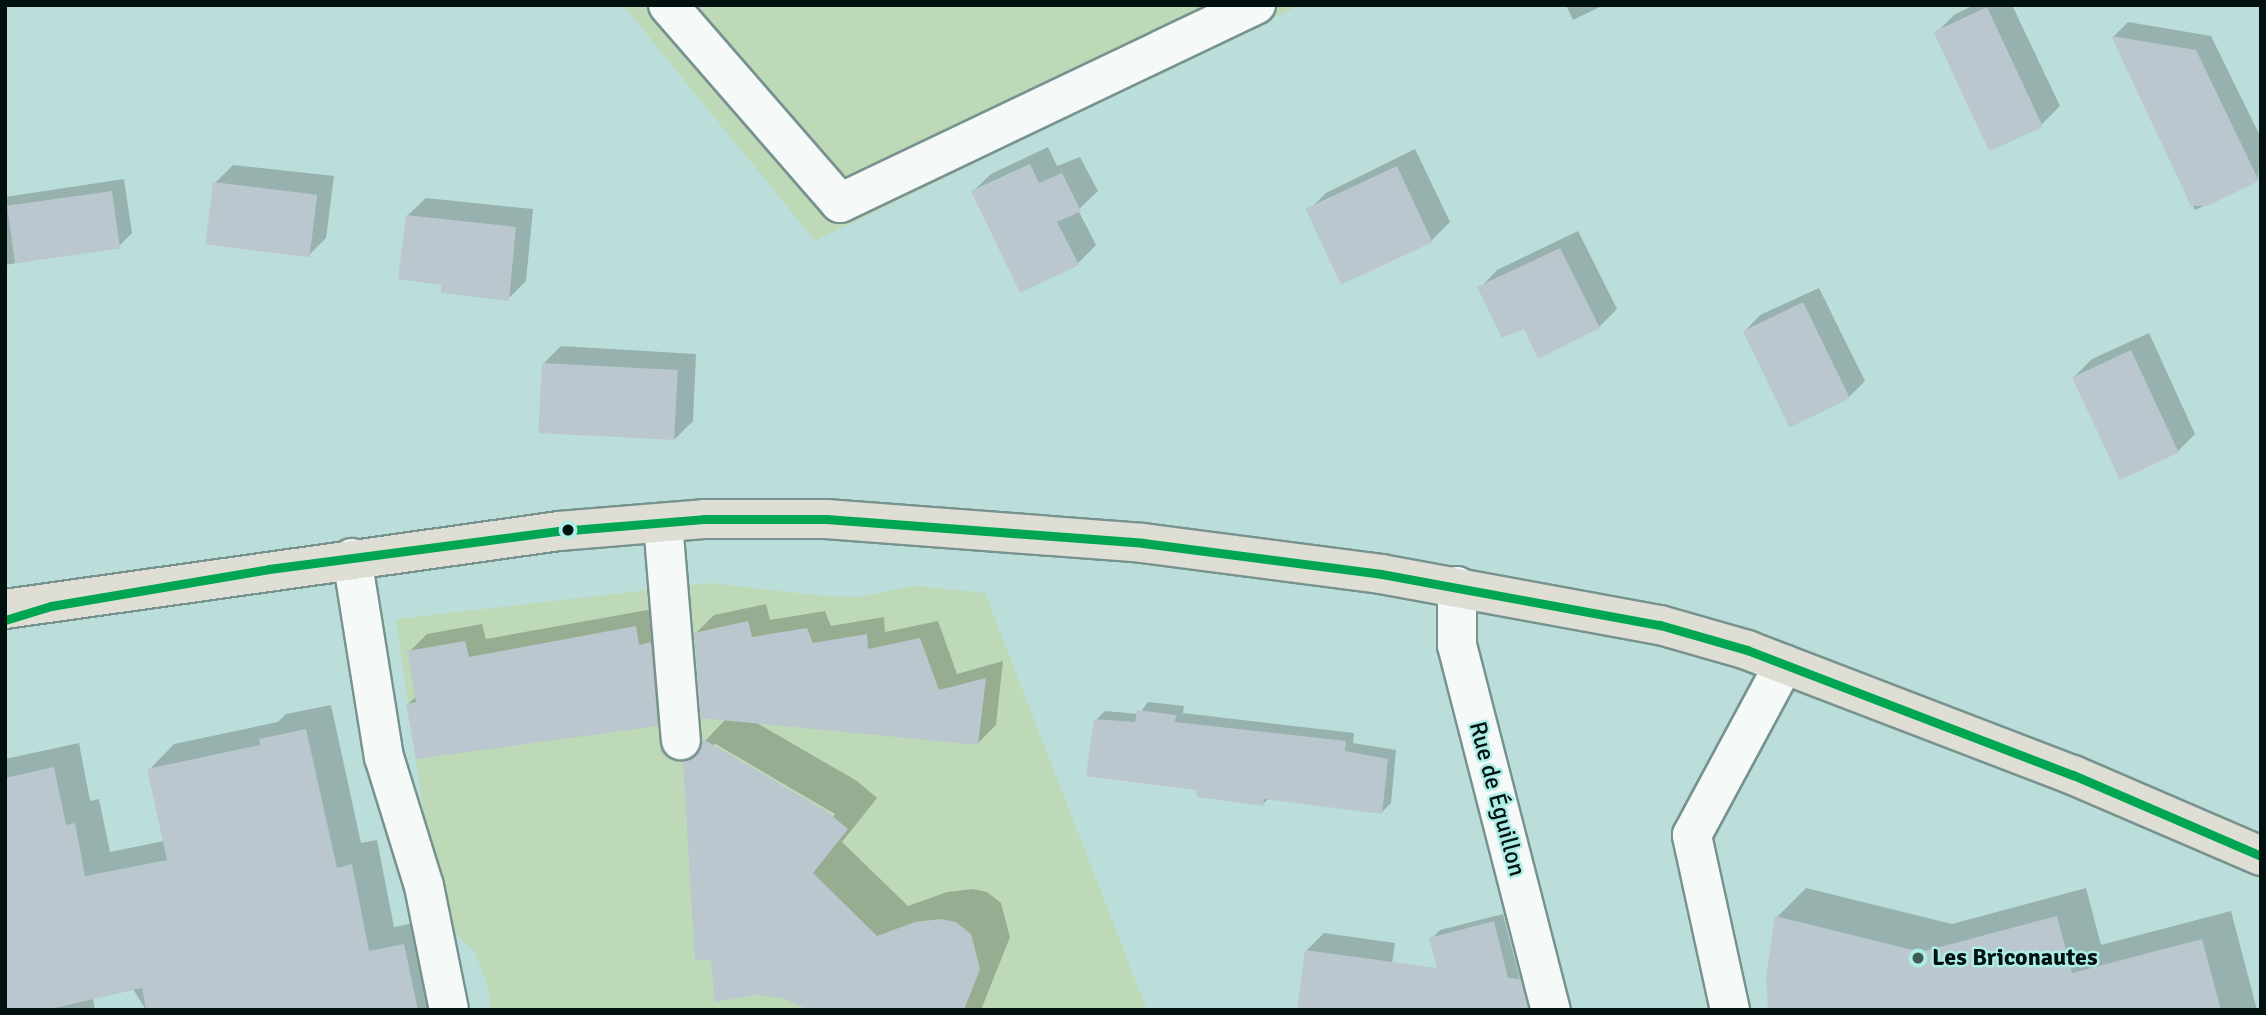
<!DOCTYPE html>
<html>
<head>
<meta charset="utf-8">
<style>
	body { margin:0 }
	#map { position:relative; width:2266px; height:1015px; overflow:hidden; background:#bcdeda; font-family:Signika,sans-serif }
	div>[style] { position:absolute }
	.green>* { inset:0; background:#bdd9b7 }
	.shadow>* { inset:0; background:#0003 }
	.building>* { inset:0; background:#bbc7ce; transform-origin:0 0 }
	.roads { filter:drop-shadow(2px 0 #77928f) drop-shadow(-2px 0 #77928f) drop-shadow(0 2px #77928f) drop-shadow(0 -2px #77928f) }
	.minor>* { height:38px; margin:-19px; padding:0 19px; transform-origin:19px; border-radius:19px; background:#f5faf9 }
	.major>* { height:38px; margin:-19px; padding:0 19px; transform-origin:19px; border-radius:19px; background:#dfded5 }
	.bus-1>* { height:9px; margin:-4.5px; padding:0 4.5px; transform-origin:4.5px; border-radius:4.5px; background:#00a651 }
	.dots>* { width:19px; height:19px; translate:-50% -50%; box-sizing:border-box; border:4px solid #adede5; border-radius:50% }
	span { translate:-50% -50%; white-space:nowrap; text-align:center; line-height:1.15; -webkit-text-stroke:5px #adede5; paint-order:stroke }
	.street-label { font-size:24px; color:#00110f }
	.poi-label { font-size:24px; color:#00110f; font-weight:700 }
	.left { translate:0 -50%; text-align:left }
	.frame { position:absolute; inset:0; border:7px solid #00110f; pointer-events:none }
</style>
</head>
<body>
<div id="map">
	<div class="green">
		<div style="clip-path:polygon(623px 5px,1300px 5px,815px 241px)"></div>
		<div style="clip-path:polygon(710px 583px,824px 596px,859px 597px,915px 586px,985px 593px,1147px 1010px,491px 1010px,487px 983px,475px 953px,452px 929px,424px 816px,396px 619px)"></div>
	</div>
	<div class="shadow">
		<div style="clip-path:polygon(1566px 5px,1604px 5px,1573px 20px)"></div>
		<div style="clip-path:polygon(1974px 5px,2012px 5px,2060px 106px,2042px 124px,1994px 149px,1936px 33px,1954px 15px)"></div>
		<div style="clip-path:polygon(2128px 22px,2211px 36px,2261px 138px,2258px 180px,2195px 210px,2113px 37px)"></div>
		<div style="clip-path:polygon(1048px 147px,1057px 166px,1080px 157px,1098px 191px,1078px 210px,1096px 245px,1078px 263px,973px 191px,991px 174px)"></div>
		<div style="clip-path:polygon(1415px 149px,1450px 222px,1432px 240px,1308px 211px,1326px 193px)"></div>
		<div style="clip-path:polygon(233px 165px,334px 176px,326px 238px,308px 256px,215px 183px)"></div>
		<div style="clip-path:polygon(124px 179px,132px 233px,119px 246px,5px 265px,5px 197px)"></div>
		<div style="clip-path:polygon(426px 198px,533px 209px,526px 281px,508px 299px,442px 284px,407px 216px)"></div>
		<div style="clip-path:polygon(1578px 231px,1617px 309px,1599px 327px,1525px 327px,1480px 288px,1497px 270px)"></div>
		<div style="clip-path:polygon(1819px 288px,1865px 381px,1849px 397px,1745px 331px,1760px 315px)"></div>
		<div style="clip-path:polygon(2149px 333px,2195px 434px,2177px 452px,2120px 478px,2074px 377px,2092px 359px)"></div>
		<div style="clip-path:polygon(561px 346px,696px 354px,693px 421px,675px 439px,543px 364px)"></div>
		<div style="clip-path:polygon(evenodd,766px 604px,770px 620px,825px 611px,831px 626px,884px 617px,885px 632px,938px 621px,957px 674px,1003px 661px,996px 725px,978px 743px,755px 722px,857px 781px,877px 798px,842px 842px,908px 906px,947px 892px,973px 889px,987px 892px,1001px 903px,1010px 937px,981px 1010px,809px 1010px,685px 762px,726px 719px,696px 633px,714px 615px,766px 604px,714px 743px,835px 814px,833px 817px,714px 748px,714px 743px)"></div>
		<div style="clip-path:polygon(653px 609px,675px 706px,657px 725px,408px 704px,417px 696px,409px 652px,427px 634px,482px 624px,486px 639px)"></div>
		<div style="clip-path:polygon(1148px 702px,1184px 706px,1183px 713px,1354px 733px,1353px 743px,1396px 750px,1391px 803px,1382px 812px,1269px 798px,1263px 804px,1198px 788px,1096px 720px,1105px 711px,1139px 714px)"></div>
		<div style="clip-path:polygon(331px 705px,361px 843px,377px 840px,394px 927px,429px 920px,447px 1010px,146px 1010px,133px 989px,93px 998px,95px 1010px,5px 1010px,5px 759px,79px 743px,90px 801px,99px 799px,110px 852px,164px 841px,149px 770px,174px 744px,278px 722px,286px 714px)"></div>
		<div style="clip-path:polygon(1806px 888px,1952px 924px,2086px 888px,2101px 945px,2231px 911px,2257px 1010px,1771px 1010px,1777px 917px)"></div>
		<div style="clip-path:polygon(1503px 914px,1528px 1010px,1450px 1010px,1431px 939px,1440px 930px)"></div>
		<div style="clip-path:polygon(1324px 933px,1395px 943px,1385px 1010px,1306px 951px)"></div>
	</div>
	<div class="building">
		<div style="left:1987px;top:7px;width:132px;height:59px;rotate:65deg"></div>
		<div style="clip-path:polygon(2111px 36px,2196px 50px,2259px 181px,2207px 206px,2191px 206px)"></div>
		<div style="clip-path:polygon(1030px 164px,1039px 183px,1062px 173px,1081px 211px,1057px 222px,1079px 265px,1020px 293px,971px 191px)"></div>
		<div style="left:1397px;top:166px;width:84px;height:101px;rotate:65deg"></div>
		<div style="left:213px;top:182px;width:105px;height:63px;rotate:7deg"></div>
		<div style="left:112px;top:191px;width:58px;height:106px;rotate:82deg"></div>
		<div style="clip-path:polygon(406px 215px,516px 227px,509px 301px,441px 293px,441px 285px,398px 279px)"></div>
		<div style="clip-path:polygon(1560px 248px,1600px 328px,1538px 359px,1524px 329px,1502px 338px,1477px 287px)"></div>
		<div style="left:1803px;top:302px;width:107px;height:67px;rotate:64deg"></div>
		<div style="left:2131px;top:350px;width:113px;height:65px;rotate:65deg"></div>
		<div style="left:542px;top:363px;width:136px;height:70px;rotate:3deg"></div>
		<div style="clip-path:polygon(748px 621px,752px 637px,807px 628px,813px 643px,867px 634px,868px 649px,920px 638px,939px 690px,986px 678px,978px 745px,701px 718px,694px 633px)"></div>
		<div style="clip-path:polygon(636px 626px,639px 645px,651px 642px,658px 726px,416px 759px,406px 704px,416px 702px,407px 651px,465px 641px,469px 657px)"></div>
		<div style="clip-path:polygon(1137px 710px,1176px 715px,1175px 722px,1346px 741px,1345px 751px,1388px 759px,1382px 814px,1264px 799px,1263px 806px,1197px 797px,1196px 790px,1086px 776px,1094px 719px,1135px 722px)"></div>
		<div style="clip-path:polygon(306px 729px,337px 868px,352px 864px,369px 951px,404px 944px,418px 1010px,146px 1010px,142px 988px,46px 1010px,5px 1010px,5px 778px,54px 767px,66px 825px,75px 823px,85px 876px,167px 860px,147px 769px,260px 745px,259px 739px)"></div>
		<div style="clip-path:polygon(703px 739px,826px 811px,848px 829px,813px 873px,877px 936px,915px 922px,941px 919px,956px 922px,971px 934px,980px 969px,964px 1010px,809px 1010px,782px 998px,756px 995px,715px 1002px,711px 960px,695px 960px,683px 762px,694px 758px)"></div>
		<div style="clip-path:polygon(1775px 916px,1921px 952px,2057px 916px,2072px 973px,2202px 939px,2221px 1010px,1768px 1010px,1766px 976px)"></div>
		<div style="clip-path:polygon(1494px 921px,1508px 978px,1521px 979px,1528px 1010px,1297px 1010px,1305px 950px,1437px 968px,1429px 938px)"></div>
	</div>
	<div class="roads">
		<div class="minor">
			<div style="left:668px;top:5px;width:262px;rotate:49deg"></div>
			<div style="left:840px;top:203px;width:461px;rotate:-25.5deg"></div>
			<div style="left:663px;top:523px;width:218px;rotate:85.3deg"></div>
			<div style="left:352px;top:558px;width:202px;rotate:80.9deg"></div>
			<div style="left:384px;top:757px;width:135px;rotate:72.8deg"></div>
			<div style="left:424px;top:886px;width:126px;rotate:78.6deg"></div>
			<div style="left:1457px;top:586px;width:59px;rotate:90deg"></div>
			<div style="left:1457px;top:645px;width:377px;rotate:75.6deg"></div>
			<div style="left:1730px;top:1010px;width:179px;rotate:-102.3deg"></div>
			<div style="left:1692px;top:835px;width:194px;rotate:-61.7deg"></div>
		</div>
		<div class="major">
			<div style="left:5px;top:609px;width:559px;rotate:-8.01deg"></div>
			<div style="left:559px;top:531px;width:145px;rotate:-4.7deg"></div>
			<div style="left:704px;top:519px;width:122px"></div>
			<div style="left:826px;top:519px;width:318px;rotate:4.3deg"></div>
			<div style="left:1143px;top:543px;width:240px;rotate:7.4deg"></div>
			<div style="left:1381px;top:574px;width:284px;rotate:10.4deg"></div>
			<div style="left:1660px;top:625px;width:91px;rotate:16deg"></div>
			<div style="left:1747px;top:650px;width:349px;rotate:21deg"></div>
			<div style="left:2073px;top:775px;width:205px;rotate:23.3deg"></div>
		</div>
	</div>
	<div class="bus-1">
		<div style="left:5px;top:620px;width:48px;rotate:-16.9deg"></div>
		<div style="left:51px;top:606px;width:221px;rotate:-9.6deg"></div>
		<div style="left:269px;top:569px;width:292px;rotate:-7.5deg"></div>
		<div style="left:559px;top:531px;width:145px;rotate:-4.7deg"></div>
		<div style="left:704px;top:519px;width:122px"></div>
		<div style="left:826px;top:519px;width:318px;rotate:4.3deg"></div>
		<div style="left:1143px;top:543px;width:240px;rotate:7.4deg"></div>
		<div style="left:1381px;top:574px;width:284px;rotate:10.4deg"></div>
		<div style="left:1660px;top:625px;width:91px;rotate:16deg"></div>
		<div style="left:1747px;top:650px;width:349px;rotate:21deg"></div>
		<div style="left:2073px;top:775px;width:205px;rotate:23.3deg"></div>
	</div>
	<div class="dots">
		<div style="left:568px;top:530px;background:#00110f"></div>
		<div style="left:1918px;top:958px;background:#425956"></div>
	</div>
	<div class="street-label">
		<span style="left:1497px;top:799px;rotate:75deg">Rue de Éguillon</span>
	</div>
	<div class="poi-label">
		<span class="left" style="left:1932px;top:958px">Les Briconautes</span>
	</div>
	<div class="frame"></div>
</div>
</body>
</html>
